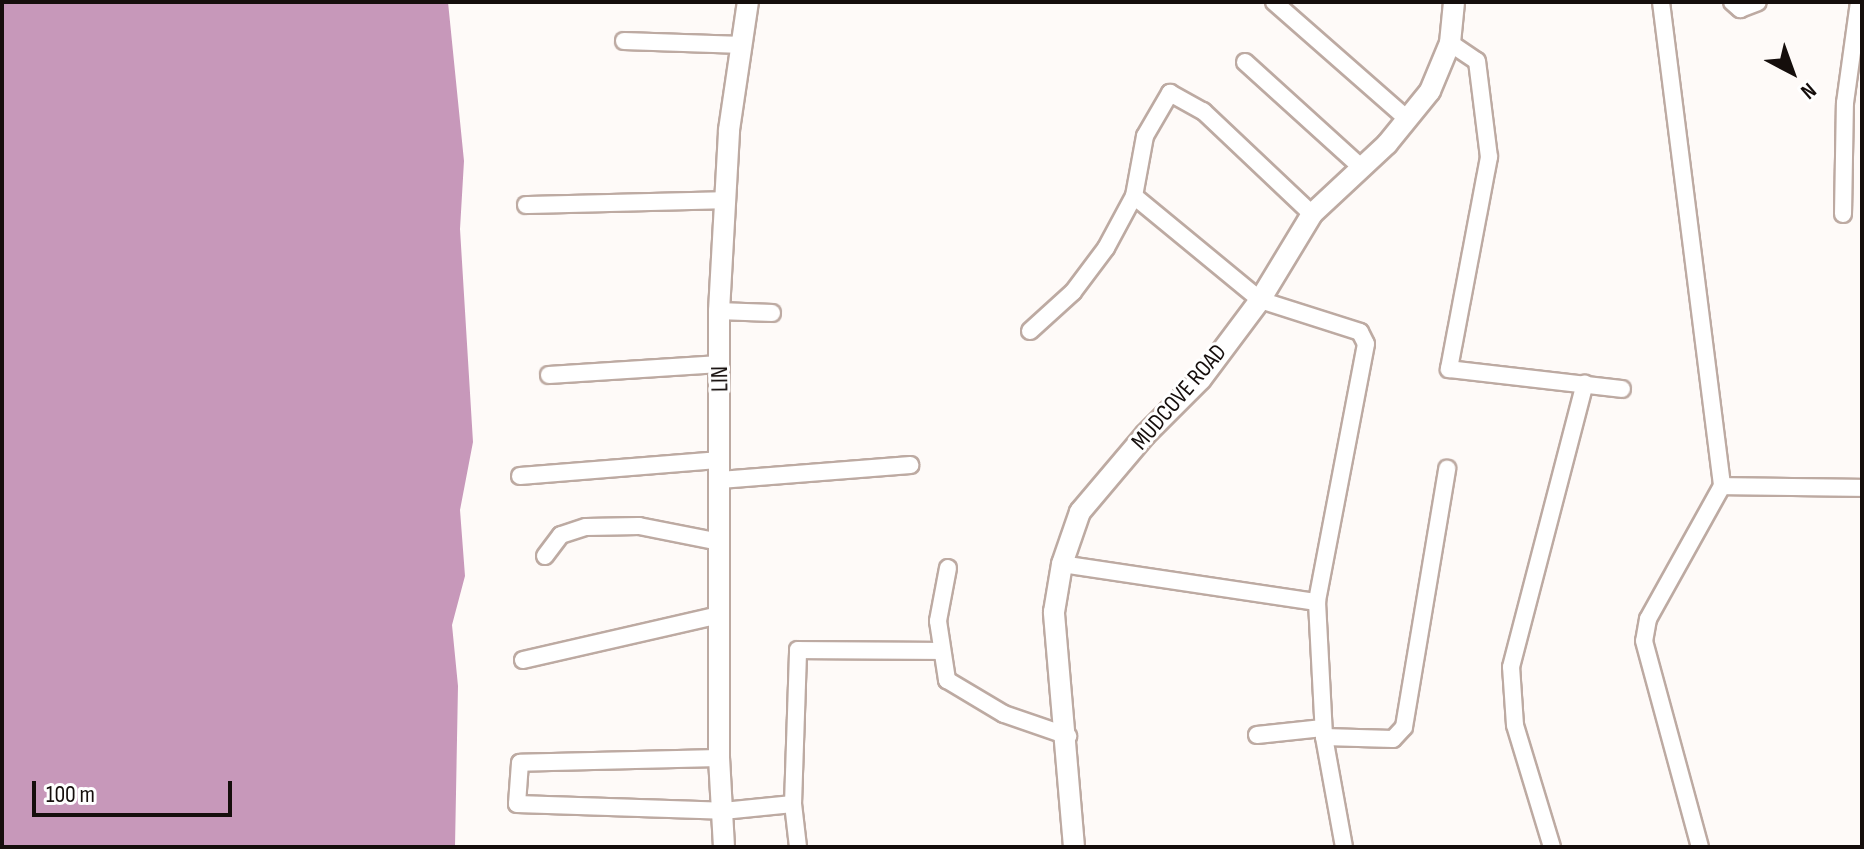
<!DOCTYPE html>
<html>
<head>
<meta charset="utf-8">
<style>
	body { margin:0 }
	#map { position:relative; width:1864px; height:849px; overflow:hidden; background:#fefaf8; font-family:"Sofia Sans Condensed",sans-serif }
	div>[style] { position:absolute }
	.water>* { inset:0; background:#c798ba }
	.roads { filter:drop-shadow(2px 0 #bdaaa2) drop-shadow(-2px 0 #bdaaa2) drop-shadow(0 2px #bdaaa2) drop-shadow(0 -2px #bdaaa2) }
	.minor>* { height:16px; margin:-8px; padding:0 8px; transform-origin:8px; border-radius:8px; background:#fff }
	.tertiary>* { height:20px; margin:-10px; padding:0 10px; transform-origin:10px; border-radius:10px; background:#fff }
	span { translate:-50% -50%; white-space:nowrap; text-align:center; line-height:1.15; -webkit-text-stroke:6px #fff; paint-order:stroke }
	.street-label { font-size:24px; color:#150e0c }
	.frame { position:absolute; inset:0; border:4px solid #150e0c; pointer-events:none }
	.north { position:absolute; left:1752px; top:32px; width:80px; height:80px; -webkit-text-stroke:6px #fff; paint-order:stroke; rotate:139deg; font-size:22px; font-weight:700; line-height:32px; text-align:center; color:#150e0c }
	.north::after { content:''; display:block; margin:auto; width:28px; height:36px; background:#150e0c; clip-path:polygon(50% 0,100% 100%,50% 72%,0 100%) }
	.scale { position:absolute; left:32px; top:781px; width:200px; height:36px; box-sizing:border-box; border:4px solid #150e0c; border-top:0; padding-left:10px; font-size:24px; line-height:28px; white-space:nowrap; color:#150e0c; -webkit-text-stroke:6px #fff; paint-order:stroke }
</style>
</head>
<body>
<div id="map">
	<div class="water">
		<div style="clip-path:polygon(2px 2px,448px 2px,464px 161px,460px 229px,473px 442px,460px 510px,465px 576px,452px 625px,458px 686px,455px 847px,2px 847px)"></div>
	</div>
	<div class="roads">
		<div class="minor">
			<div style="left:1274px;top:2px;width:177px;rotate:41.3deg"></div>
			<div style="left:1661px;top:2px;width:488px;rotate:82.8deg"></div>
			<div style="left:1722px;top:486px;width:152px;rotate:119.1deg"></div>
			<div style="left:1648px;top:619px;width:22px;rotate:100deg"></div>
			<div style="left:1644px;top:641px;width:213px;rotate:74.8deg"></div>
			<div style="left:1732px;top:2px;width:11px;rotate:41deg"></div>
			<div style="left:1740px;top:9px;width:19px;rotate:-21deg"></div>
			<div style="left:624px;top:41px;width:119px;rotate:1.9deg"></div>
			<div style="left:1450px;top:43px;width:32px;rotate:34deg"></div>
			<div style="left:1477px;top:61px;width:97px;rotate:82.9deg"></div>
			<div style="left:1489px;top:157px;width:216px;rotate:100.7deg"></div>
			<div style="left:1449px;top:369px;width:174px;rotate:6.6deg"></div>
			<div style="left:1245px;top:62px;width:158px;rotate:42.2deg"></div>
			<div style="left:1134px;top:196px;width:61px;rotate:-79.6deg"></div>
			<div style="left:1145px;top:136px;width:50px;rotate:-59.8deg"></div>
			<div style="left:1170px;top:93px;width:38px;rotate:29deg"></div>
			<div style="left:1203px;top:111px;width:150px;rotate:43.4deg"></div>
			<div style="left:526px;top:205px;width:198px;rotate:-1.4deg"></div>
			<div style="left:1843px;top:214px;width:111px;rotate:-89deg"></div>
			<div style="left:1845px;top:103px;width:102px;rotate:-82.1deg"></div>
			<div style="left:719px;top:311px;width:53px;rotate:2.2deg"></div>
			<div style="left:1030px;top:331px;width:58px;rotate:-42.2deg"></div>
			<div style="left:1073px;top:292px;width:55px;rotate:-53.1deg"></div>
			<div style="left:1106px;top:248px;width:59px;rotate:-61.7deg"></div>
			<div style="left:1134px;top:196px;width:163px;rotate:39.5deg"></div>
			<div style="left:1260px;top:300px;width:105px;rotate:17.7deg"></div>
			<div style="left:1360px;top:332px;width:13px;rotate:63deg"></div>
			<div style="left:1366px;top:344px;width:263px;rotate:100.8deg"></div>
			<div style="left:1317px;top:602px;width:135px;rotate:87deg"></div>
			<div style="left:1324px;top:737px;width:112px;rotate:79.7deg"></div>
			<div style="left:549px;top:375px;width:171px;rotate:-3.7deg"></div>
			<div style="left:520px;top:476px;width:201px;rotate:-4.6deg"></div>
			<div style="left:720px;top:480px;width:191px;rotate:-4.5deg"></div>
			<div style="left:1722px;top:486px;width:140px;rotate:0.8deg"></div>
			<div style="left:545px;top:556px;width:26px;rotate:-53deg"></div>
			<div style="left:561px;top:535px;width:26px;rotate:-18deg"></div>
			<div style="left:586px;top:527px;width:53px;rotate:-1.1deg"></div>
			<div style="left:639px;top:526px;width:83px;rotate:11.2deg"></div>
			<div style="left:1062px;top:564px;width:258px;rotate:8.5deg"></div>
			<div style="left:948px;top:568px;width:54px;rotate:100.7deg"></div>
			<div style="left:938px;top:621px;width:60px;rotate:81.3deg"></div>
			<div style="left:947px;top:680px;width:66px;rotate:30.8deg"></div>
			<div style="left:1004px;top:714px;width:68px;rotate:19deg"></div>
			<div style="left:523px;top:660px;width:202px;rotate:-12.9deg"></div>
			<div style="left:1257px;top:735px;width:66px;rotate:-6.1deg"></div>
			<div style="left:1324px;top:737px;width:69px;rotate:1.7deg"></div>
			<div style="left:1393px;top:739px;width:16px;rotate:-47deg"></div>
			<div style="left:1404px;top:727px;width:262px;rotate:-80.5deg"></div>
			<div style="left:719px;top:758px;width:199px;rotate:178.6deg"></div>
			<div style="left:520px;top:763px;width:41px;rotate:94.2deg"></div>
			<div style="left:517px;top:804px;width:206px;rotate:1.9deg"></div>
			<div style="left:723px;top:811px;width:70px;rotate:-5.7deg"></div>
			<div style="left:798px;top:847px;width:43px;rotate:-96.6deg"></div>
			<div style="left:793px;top:804px;width:154px;rotate:-88.1deg"></div>
			<div style="left:798px;top:650px;width:143px;rotate:0.4deg"></div>
			<div style="left:1552px;top:847px;width:127px;rotate:-106.9deg"></div>
			<div style="left:1515px;top:725px;width:58px;rotate:-93.9deg"></div>
			<div style="left:1511px;top:667px;width:293px;rotate:-75.4deg"></div>
		</div>
		<div class="tertiary">
			<div style="left:724px;top:847px;width:89px;rotate:-93.2deg"></div>
			<div style="left:719px;top:758px;width:447px;rotate:-90deg"></div>
			<div style="left:719px;top:311px;width:181px;rotate:-86.8deg"></div>
			<div style="left:729px;top:130px;width:129px;rotate:-81.6deg"></div>
			<div style="left:1074px;top:847px;width:236px;rotate:-94.9deg"></div>
			<div style="left:1054px;top:612px;width:49px;rotate:-80.5deg"></div>
			<div style="left:1062px;top:564px;width:55px;rotate:-70.9deg"></div>
			<div style="left:1080px;top:512px;width:101px;rotate:-49.8deg"></div>
			<div style="left:1145px;top:435px;width:79px;rotate:-45deg"></div>
			<div style="left:1201px;top:379px;width:99px;rotate:-53.2deg"></div>
			<div style="left:1260px;top:300px;width:100px;rotate:-58.8deg"></div>
			<div style="left:1312px;top:214px;width:103px;rotate:-43deg"></div>
			<div style="left:1387px;top:144px;width:68px;rotate:-50.9deg"></div>
			<div style="left:1430px;top:91px;width:52px;rotate:-67.4deg"></div>
			<div style="left:1450px;top:43px;width:41px;rotate:-84.4deg"></div>
		</div>
	</div>
	<div class="street-label">
		<span style="left:720px;top:379px;rotate:-91deg">LIN</span>
		<span style="left:1179px;top:397px;rotate:-49deg">MUDCOVE ROAD</span>
	</div>
	<div class="frame"></div>
	<div class="north">N</div>
	<div class="scale">100 m</div>
</div>
</body>
</html>
